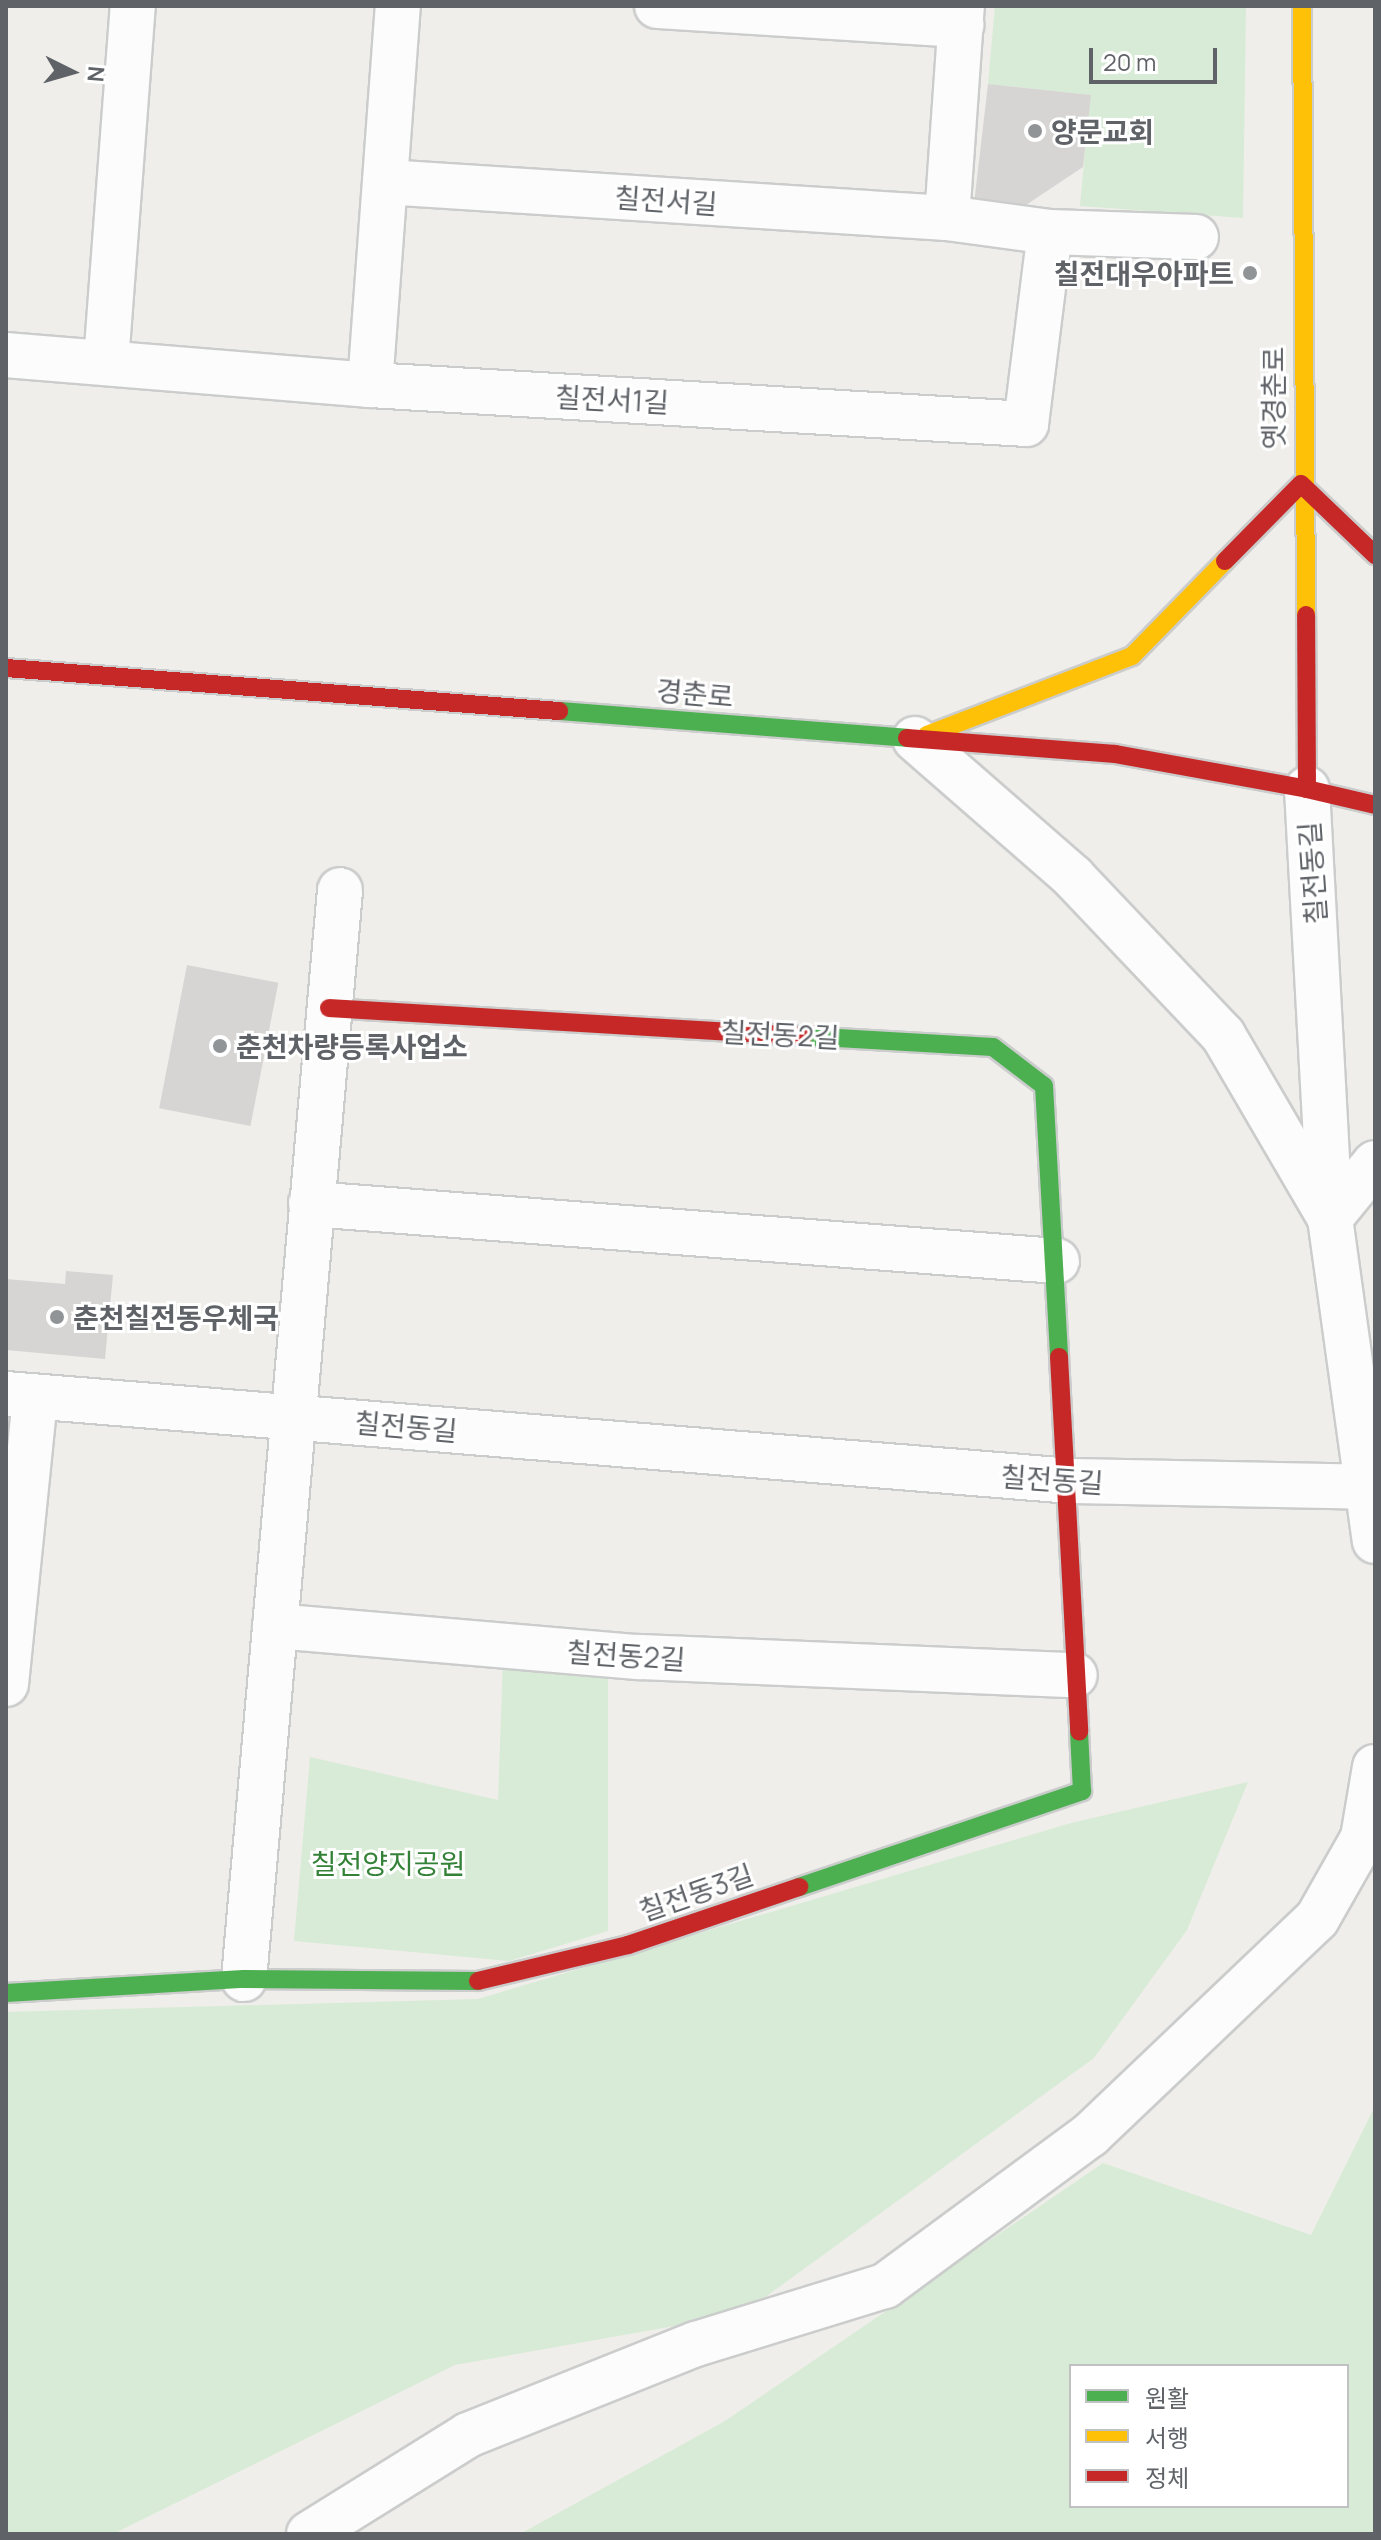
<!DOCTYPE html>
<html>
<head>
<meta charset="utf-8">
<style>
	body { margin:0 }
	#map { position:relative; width:1381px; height:2540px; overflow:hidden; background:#efeeea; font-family:Manrope,"Noto Sans KR",sans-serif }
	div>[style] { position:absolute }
	.green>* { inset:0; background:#d8ebd6 }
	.building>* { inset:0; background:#d6d5d3; transform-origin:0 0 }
	.roads { filter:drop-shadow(2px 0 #cbcccc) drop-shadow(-2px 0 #cbcccc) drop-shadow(0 2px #cbcccc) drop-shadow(0 -2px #cbcccc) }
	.street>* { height:44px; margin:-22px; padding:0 22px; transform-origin:22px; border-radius:22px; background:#fdfcfc }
	.fast>* { height:18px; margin:-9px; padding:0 9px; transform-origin:9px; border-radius:9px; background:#4caf50 }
	.slow>* { height:18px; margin:-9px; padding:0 9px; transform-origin:9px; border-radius:9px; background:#ffc107 }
	.jam>* { height:18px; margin:-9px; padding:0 9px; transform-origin:9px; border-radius:9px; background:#c62828 }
	.dots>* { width:22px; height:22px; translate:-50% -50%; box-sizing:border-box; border:4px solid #fff; border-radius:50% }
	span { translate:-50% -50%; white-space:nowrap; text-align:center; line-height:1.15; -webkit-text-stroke:6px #fff; paint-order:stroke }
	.poi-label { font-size:28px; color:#5f6368; font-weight:700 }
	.left { translate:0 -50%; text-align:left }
	.right { translate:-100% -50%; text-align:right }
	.street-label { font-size:28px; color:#5f6368 }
	.park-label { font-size:28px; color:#348238 }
	.frame { position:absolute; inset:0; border:8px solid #5f6368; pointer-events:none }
	.legend { position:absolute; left:1069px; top:2364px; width:280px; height:144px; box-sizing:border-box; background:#fff; border:2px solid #bfc1c3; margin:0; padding:10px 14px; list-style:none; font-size:24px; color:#5f6368 }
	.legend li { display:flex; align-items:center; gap:16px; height:40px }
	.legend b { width:40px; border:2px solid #bfc1c3 }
	.north { position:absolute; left:32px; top:32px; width:80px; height:80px; -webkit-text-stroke:6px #fff; paint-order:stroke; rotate:95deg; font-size:22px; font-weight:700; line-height:32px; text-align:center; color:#5f6368 }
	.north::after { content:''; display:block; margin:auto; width:28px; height:36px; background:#5f6368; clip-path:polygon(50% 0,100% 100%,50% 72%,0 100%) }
	.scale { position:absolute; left:1089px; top:48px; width:128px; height:36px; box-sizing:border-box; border:4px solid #5f6368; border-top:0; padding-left:10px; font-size:24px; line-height:28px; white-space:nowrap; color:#5f6368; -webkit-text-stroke:6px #fff; paint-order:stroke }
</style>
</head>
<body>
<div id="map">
	<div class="green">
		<div style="clip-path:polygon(995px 6px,1246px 6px,1243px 218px,1080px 206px,1090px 95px,988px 84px)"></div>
		<div style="clip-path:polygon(503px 1659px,608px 1666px,608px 1931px,509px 1961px,294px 1941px,310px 1757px,498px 1800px)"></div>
		<div style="clip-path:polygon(1248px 1782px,1187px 1930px,1094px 2058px,742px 2314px,455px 2365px,113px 2534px,6px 2534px,6px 2012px,478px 1999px,1071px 1823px)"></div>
		<div style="clip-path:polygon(evenodd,1375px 2106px,1375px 2534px,520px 2534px,725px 2421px,1103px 2163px,1311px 2235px,1375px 2106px,1071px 2366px,1347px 2366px,1347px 2506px,1071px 2506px,1071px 2366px)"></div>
	</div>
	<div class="building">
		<div style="clip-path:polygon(988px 84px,1091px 95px,1083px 167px,1020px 209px,974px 204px)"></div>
		<div style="left:187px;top:965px;width:93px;height:146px;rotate:11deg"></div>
		<div style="clip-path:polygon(66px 1271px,113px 1275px,105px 1359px,6px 1350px,6px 1279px,65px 1284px)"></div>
	</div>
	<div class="roads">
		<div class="street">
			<div style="left:657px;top:6px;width:305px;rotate:3.6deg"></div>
			<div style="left:385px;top:182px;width:563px;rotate:3.67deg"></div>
			<div style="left:947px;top:218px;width:104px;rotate:7.7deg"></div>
			<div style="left:1050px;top:232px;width:146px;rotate:2deg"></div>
			<div style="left:947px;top:218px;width:213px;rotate:-86deg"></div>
			<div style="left:6px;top:355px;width:365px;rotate:4.7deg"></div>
			<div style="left:370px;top:385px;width:657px;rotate:3.4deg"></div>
			<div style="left:1026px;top:424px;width:193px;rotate:-82.9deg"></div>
			<div style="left:106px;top:362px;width:357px;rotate:-85.7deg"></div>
			<div style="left:370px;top:385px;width:380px;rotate:-85.8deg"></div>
			<div style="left:915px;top:739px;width:210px;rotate:41.1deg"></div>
			<div style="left:1073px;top:877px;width:218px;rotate:46.5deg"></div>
			<div style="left:1223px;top:1035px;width:212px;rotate:59.7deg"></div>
			<div style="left:1330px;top:1218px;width:71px;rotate:-50.7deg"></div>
			<div style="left:1307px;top:789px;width:430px;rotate:86.9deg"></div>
			<div style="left:1330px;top:1218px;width:326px;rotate:82.1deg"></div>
			<div style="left:311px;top:1204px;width:748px;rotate:4.37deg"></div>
			<div style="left:6px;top:1394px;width:1068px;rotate:4.67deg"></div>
			<div style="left:1070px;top:1481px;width:300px;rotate:1.1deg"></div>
			<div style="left:275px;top:1626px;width:365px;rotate:4.9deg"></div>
			<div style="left:639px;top:1657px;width:436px;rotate:2.4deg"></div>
			<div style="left:6px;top:1684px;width:288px;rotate:-84.2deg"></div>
			<div style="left:244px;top:1979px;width:1093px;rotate:-84.96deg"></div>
			<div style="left:309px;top:2534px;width:187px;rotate:-31.9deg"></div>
			<div style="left:468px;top:2435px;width:245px;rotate:-21.8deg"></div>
			<div style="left:696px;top:2344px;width:198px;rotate:-17.1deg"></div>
			<div style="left:885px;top:2286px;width:255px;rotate:-36.4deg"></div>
			<div style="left:1090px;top:2135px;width:313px;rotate:-43.6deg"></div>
			<div style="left:1317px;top:1919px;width:93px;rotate:-60.4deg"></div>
			<div style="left:1363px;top:1838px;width:72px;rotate:-80.4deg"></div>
		</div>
		<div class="fast">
			<div style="left:559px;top:711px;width:349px;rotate:4.4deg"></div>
			<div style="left:803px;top:1036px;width:190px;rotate:3.3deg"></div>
			<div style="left:993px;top:1047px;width:64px;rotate:37.4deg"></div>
			<div style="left:1044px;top:1086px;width:271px;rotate:86.8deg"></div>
			<div style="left:799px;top:1887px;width:299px;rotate:-18.7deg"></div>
			<div style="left:1082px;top:1791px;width:60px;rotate:-92.9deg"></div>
			<div style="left:6px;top:1993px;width:238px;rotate:-3.4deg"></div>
			<div style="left:244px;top:1979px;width:234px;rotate:0.5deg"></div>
		</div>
		<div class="slow">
			<div style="left:1302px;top:6px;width:609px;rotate:89.62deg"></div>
			<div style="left:927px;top:735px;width:220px;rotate:-21.1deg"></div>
			<div style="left:1132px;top:656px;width:133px;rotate:-45.6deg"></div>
		</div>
		<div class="jam">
			<div style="left:1301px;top:484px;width:103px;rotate:43.8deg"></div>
			<div style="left:1225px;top:561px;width:108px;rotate:-45.4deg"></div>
			<div style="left:6px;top:668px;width:555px;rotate:4.45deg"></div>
			<div style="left:907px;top:738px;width:209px;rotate:4.4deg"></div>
			<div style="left:1115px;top:754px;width:195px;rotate:10.3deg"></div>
			<div style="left:1307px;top:789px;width:174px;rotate:-90.3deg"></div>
			<div style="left:1307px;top:789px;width:70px;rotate:13.2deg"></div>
			<div style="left:329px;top:1008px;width:475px;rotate:3.4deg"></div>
			<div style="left:1059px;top:1357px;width:375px;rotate:86.9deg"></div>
			<div style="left:478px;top:1981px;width:154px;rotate:-13.5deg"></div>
			<div style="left:628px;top:1945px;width:181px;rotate:-18.7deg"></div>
		</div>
	</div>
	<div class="dots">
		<div style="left:1035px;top:131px;background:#919496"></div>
		<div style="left:1250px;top:273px;background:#919496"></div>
		<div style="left:220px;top:1046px;background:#919496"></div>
		<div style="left:57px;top:1317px;background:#919496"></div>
	</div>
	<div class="poi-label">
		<span class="left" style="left:1051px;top:131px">양문교회</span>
		<span class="right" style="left:1234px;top:273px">칠전대우아파트</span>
		<span class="left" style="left:236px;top:1046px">춘천차량등록사업소</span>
		<span class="left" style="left:73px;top:1317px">춘천칠전동우체국</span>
	</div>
	<div class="street-label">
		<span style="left:666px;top:200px;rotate:4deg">칠전서길</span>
		<span style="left:1273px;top:398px;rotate:-90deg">옛경춘로</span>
		<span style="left:612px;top:399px;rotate:3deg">칠전서1길</span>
		<span style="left:695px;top:693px;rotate:5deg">경춘로</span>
		<span style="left:1312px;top:873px;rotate:-94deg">칠전동길</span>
		<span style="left:780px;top:1034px;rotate:3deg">칠전동2길</span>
		<span style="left:406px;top:1426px;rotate:5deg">칠전동길</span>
		<span style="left:1052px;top:1479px;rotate:4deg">칠전동길</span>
		<span style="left:626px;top:1655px;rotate:4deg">칠전동2길</span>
		<span style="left:696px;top:1892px;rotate:-19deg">칠전동3길</span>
	</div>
	<div class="park-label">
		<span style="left:388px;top:1863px">칠전양지공원</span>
	</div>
	<div class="frame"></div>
	<ul class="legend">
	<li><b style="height:10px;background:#4caf50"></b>원활</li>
	<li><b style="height:10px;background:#ffc107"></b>서행</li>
	<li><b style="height:10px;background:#c62828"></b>정체</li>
	</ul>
	<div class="north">N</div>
	<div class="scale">20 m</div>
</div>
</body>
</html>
